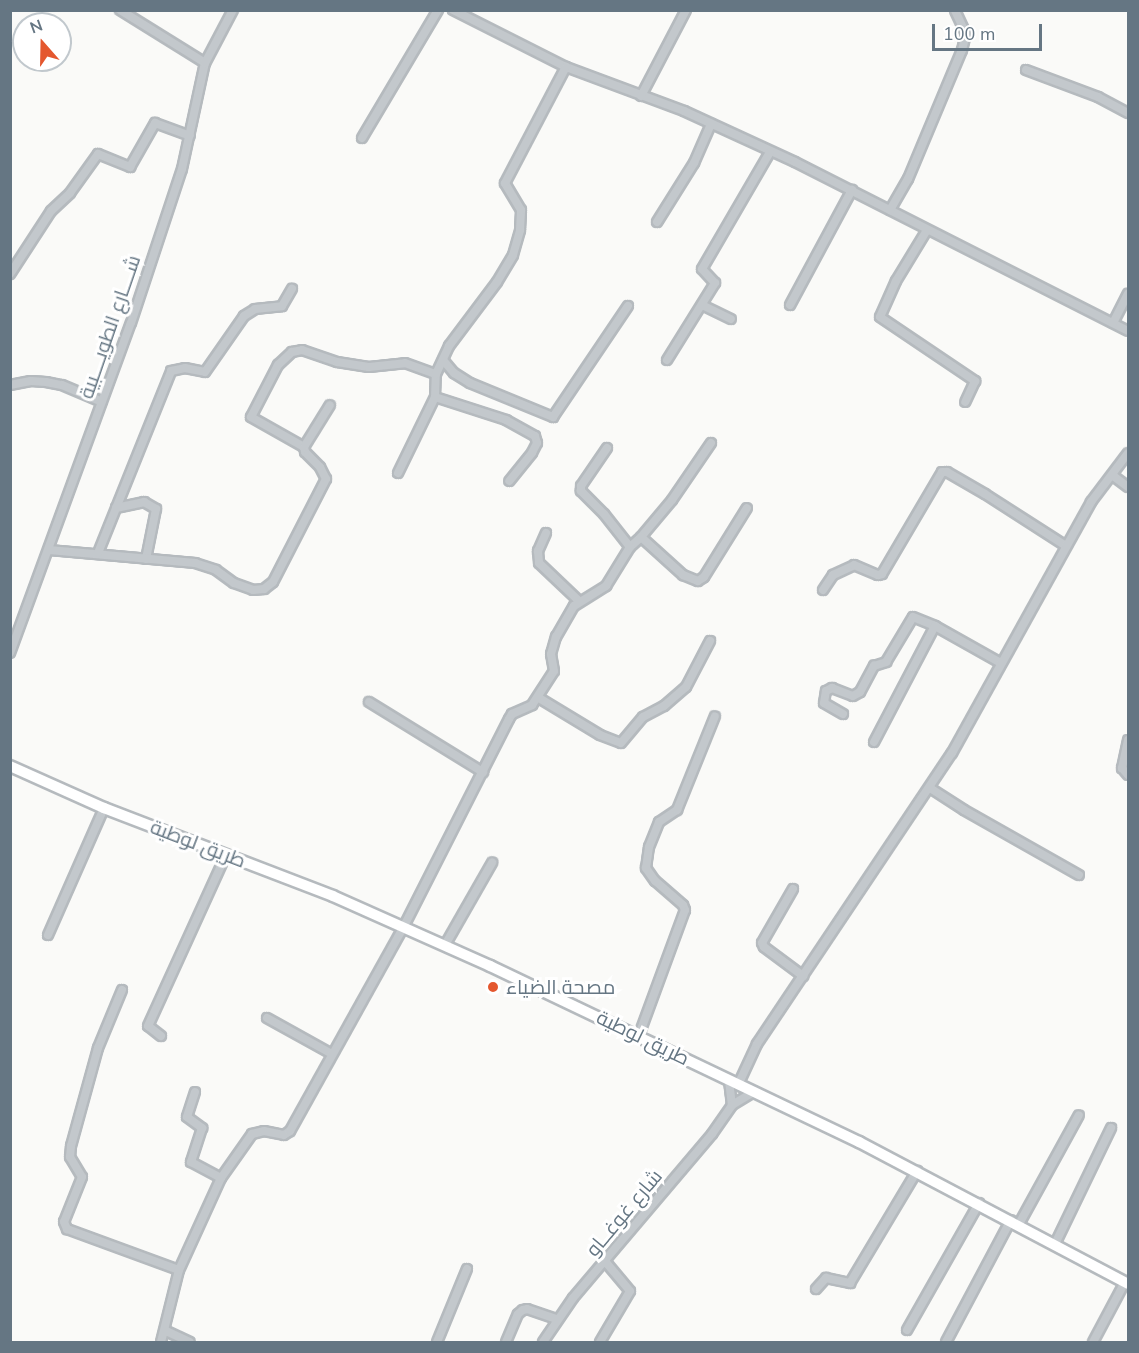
<!DOCTYPE html>
<html>
<head>
<meta charset="utf-8">
<style>
	body { margin:0 }
	#map { position:relative; width:1139px; height:1353px; overflow:hidden; background:#fafaf8; font-family:"Nunito Sans",Cairo,sans-serif }
	div>[style] { position:absolute }
	.roads { filter:drop-shadow(2px 0 #b5babe) drop-shadow(-2px 0 #b5babe) drop-shadow(0 2px #b5babe) drop-shadow(0 -2px #b5babe) }
	.minor>* { height:8px; margin:-4px; padding:0 4px; transform-origin:4px; border-radius:4px; background:#c3c8cc }
	.major>* { height:10px; margin:-5px; padding:0 5px; transform-origin:5px; border-radius:5px; background:#fff }
	.dots>* { width:16px; height:16px; translate:-50% -50%; box-sizing:border-box; border:3px solid #fff; border-radius:50% }
	span { translate:-50% -50%; white-space:nowrap; text-align:center; line-height:1.15; -webkit-text-stroke:6px #fff; paint-order:stroke }
	.street-label { font-size:20px; color:#657683 }
	.poi-label { font-size:20px; color:#657683 }
	.left { translate:0 -50%; text-align:left }
	.frame { position:absolute; inset:0; border:12px solid #657683; pointer-events:none }
	.north { position:absolute; left:12px; top:12px; width:60px; height:60px; box-sizing:border-box; background:#fff; border:2px solid #c1c8cd; border-radius:50%; rotate:340deg; font-size:16px; font-weight:700; line-height:24px; text-align:center; color:#657683 }
	.north::after { content:''; display:block; margin:auto; width:21px; height:27px; background:#e4572e; clip-path:polygon(50% 0,100% 100%,50% 72%,0 100%) }
	.scale { position:absolute; left:932px; top:24px; width:110px; height:27px; box-sizing:border-box; border:3px solid #657683; border-top:0; padding-left:8px; font-size:18px; line-height:21px; white-space:nowrap; color:#657683; -webkit-text-stroke:4px #fff; paint-order:stroke }
</style>
</head>
<body>
<div id="map">
	<div class="roads">
		<div class="minor">
			<div style="left:120px;top:10px;width:100px;rotate:31.9deg"></div>
			<div style="left:453px;top:10px;width:127px;rotate:26.8deg"></div>
			<div style="left:566px;top:67px;width:126px;rotate:20.4deg"></div>
			<div style="left:684px;top:111px;width:122px;rotate:24.7deg"></div>
			<div style="left:795px;top:162px;width:373px;rotate:26.9deg"></div>
			<div style="left:1026px;top:70px;width:77px;rotate:20.6deg"></div>
			<div style="left:1098px;top:97px;width:34px;rotate:28deg"></div>
			<div style="left:641px;top:96px;width:97px;rotate:-62.4deg"></div>
			<div style="left:362px;top:138px;width:149px;rotate:-59.3deg"></div>
			<div style="left:890px;top:210px;width:36px;rotate:-60deg"></div>
			<div style="left:908px;top:179px;width:140px;rotate:-67.3deg"></div>
			<div style="left:962px;top:50px;width:16px;rotate:-76deg"></div>
			<div style="left:966px;top:34px;width:26px;rotate:-115deg"></div>
			<div style="left:657px;top:222px;width:70px;rotate:-57.9deg"></div>
			<div style="left:694px;top:163px;width:43px;rotate:-66.4deg"></div>
			<div style="left:927px;top:230px;width:60px;rotate:121.3deg"></div>
			<div style="left:896px;top:281px;width:39px;rotate:114deg"></div>
			<div style="left:880px;top:317px;width:115px;rotate:34deg"></div>
			<div style="left:975px;top:381px;width:23px;rotate:115deg"></div>
			<div style="left:10px;top:274px;width:75px;rotate:-56.9deg"></div>
			<div style="left:51px;top:211px;width:26px;rotate:-43deg"></div>
			<div style="left:70px;top:193px;width:48px;rotate:-54.3deg"></div>
			<div style="left:98px;top:154px;width:35px;rotate:22deg"></div>
			<div style="left:130px;top:167px;width:51px;rotate:-60.4deg"></div>
			<div style="left:155px;top:123px;width:37px;rotate:20deg"></div>
			<div style="left:702px;top:305px;width:32px;rotate:26deg"></div>
			<div style="left:790px;top:305px;width:131px;rotate:-61.7deg"></div>
			<div style="left:1113px;top:323px;width:33px;rotate:-63deg"></div>
			<div style="left:443px;top:360px;width:17px;rotate:50deg"></div>
			<div style="left:454px;top:373px;width:19px;rotate:32deg"></div>
			<div style="left:470px;top:383px;width:90px;rotate:22.3deg"></div>
			<div style="left:553px;top:417px;width:134px;rotate:-56deg"></div>
			<div style="left:667px;top:360px;width:91px;rotate:-58.1deg"></div>
			<div style="left:715px;top:283px;width:19px;rotate:-133deg"></div>
			<div style="left:702px;top:269px;width:135px;rotate:-59.8deg"></div>
			<div style="left:10px;top:385px;width:21px;rotate:-11deg"></div>
			<div style="left:31px;top:381px;width:15px;rotate:4deg"></div>
			<div style="left:46px;top:382px;width:16px;rotate:11deg"></div>
			<div style="left:62px;top:385px;width:43px;rotate:23deg"></div>
			<div style="left:435px;top:397px;width:75px;rotate:17.9deg"></div>
			<div style="left:506px;top:420px;width:33px;rotate:29deg"></div>
			<div style="left:535px;top:436px;width:7px;rotate:74deg"></div>
			<div style="left:537px;top:443px;width:11px;rotate:117deg"></div>
			<div style="left:532px;top:453px;width:36px;rotate:129deg"></div>
			<div style="left:304px;top:447px;width:61px;rotate:-150.5deg"></div>
			<div style="left:251px;top:417px;width:59px;rotate:-62.6deg"></div>
			<div style="left:278px;top:365px;width:19px;rotate:-43deg"></div>
			<div style="left:292px;top:352px;width:10px;rotate:-11deg"></div>
			<div style="left:302px;top:350px;width:37px;rotate:19deg"></div>
			<div style="left:337px;top:362px;width:32px;rotate:9deg"></div>
			<div style="left:369px;top:367px;width:36px;rotate:-6deg"></div>
			<div style="left:405px;top:363px;width:33px;rotate:20deg"></div>
			<div style="left:398px;top:473px;width:85px;rotate:-64deg"></div>
			<div style="left:435px;top:397px;width:23px;rotate:-88deg"></div>
			<div style="left:436px;top:374px;width:31px;rotate:-65deg"></div>
			<div style="left:449px;top:346px;width:80px;rotate:-53.1deg"></div>
			<div style="left:497px;top:282px;width:31px;rotate:-59deg"></div>
			<div style="left:513px;top:255px;width:26px;rotate:-74deg"></div>
			<div style="left:520px;top:230px;width:20px;rotate:-87deg"></div>
			<div style="left:521px;top:210px;width:31px;rotate:-121deg"></div>
			<div style="left:505px;top:183px;width:131px;rotate:-62.3deg"></div>
			<div style="left:1112px;top:475px;width:20px;rotate:37deg"></div>
			<div style="left:116px;top:508px;width:29px;rotate:-12deg"></div>
			<div style="left:144px;top:502px;width:14px;rotate:30deg"></div>
			<div style="left:156px;top:509px;width:51px;rotate:101.3deg"></div>
			<div style="left:546px;top:533px;width:20px;rotate:114deg"></div>
			<div style="left:538px;top:551px;width:12px;rotate:85deg"></div>
			<div style="left:539px;top:563px;width:55px;rotate:43.5deg"></div>
			<div style="left:641px;top:537px;width:48px;rotate:-50deg"></div>
			<div style="left:672px;top:500px;width:69px;rotate:-55.6deg"></div>
			<div style="left:630px;top:547px;width:15px;rotate:-42deg"></div>
			<div style="left:641px;top:537px;width:57px;rotate:42.1deg"></div>
			<div style="left:683px;top:575px;width:16px;rotate:22deg"></div>
			<div style="left:698px;top:581px;width:7px;rotate:-34deg"></div>
			<div style="left:704px;top:577px;width:81px;rotate:-58.1deg"></div>
			<div style="left:49px;top:550px;width:147px;rotate:5.1deg"></div>
			<div style="left:195px;top:563px;width:22px;rotate:18deg"></div>
			<div style="left:216px;top:570px;width:22px;rotate:36deg"></div>
			<div style="left:234px;top:583px;width:20px;rotate:20deg"></div>
			<div style="left:253px;top:590px;width:11px;rotate:-5deg"></div>
			<div style="left:264px;top:589px;width:11px;rotate:-38deg"></div>
			<div style="left:273px;top:582px;width:116px;rotate:-62.8deg"></div>
			<div style="left:326px;top:479px;width:13px;rotate:-117deg"></div>
			<div style="left:320px;top:467px;width:21px;rotate:-135deg"></div>
			<div style="left:305px;top:452px;width:5px;rotate:-101deg"></div>
			<div style="left:304px;top:447px;width:49px;rotate:-58.2deg"></div>
			<div style="left:98px;top:553px;width:196px;rotate:-68.1deg"></div>
			<div style="left:171px;top:371px;width:14px;rotate:-12deg"></div>
			<div style="left:185px;top:368px;width:20px;rotate:11deg"></div>
			<div style="left:205px;top:372px;width:68px;rotate:-55.1deg"></div>
			<div style="left:244px;top:316px;width:13px;rotate:-32deg"></div>
			<div style="left:255px;top:309px;width:27px;rotate:-6deg"></div>
			<div style="left:282px;top:306px;width:20px;rotate:-60deg"></div>
			<div style="left:823px;top:590px;width:18px;rotate:-56deg"></div>
			<div style="left:833px;top:575px;width:23px;rotate:-25deg"></div>
			<div style="left:854px;top:565px;width:26px;rotate:23deg"></div>
			<div style="left:878px;top:575px;width:4px;rotate:-14deg"></div>
			<div style="left:882px;top:574px;width:118px;rotate:-59.5deg"></div>
			<div style="left:942px;top:472px;width:5px"></div>
			<div style="left:947px;top:472px;width:44px;rotate:30.1deg"></div>
			<div style="left:985px;top:494px;width:96px;rotate:32.7deg"></div>
			<div style="left:10px;top:653px;width:351px;rotate:-69.9deg"></div>
			<div style="left:131px;top:323px;width:162px;rotate:-71.7deg"></div>
			<div style="left:182px;top:169px;width:108px;rotate:-77.8deg"></div>
			<div style="left:205px;top:63px;width:60px;rotate:-62.2deg"></div>
			<div style="left:539px;top:698px;width:71px;rotate:31.2deg"></div>
			<div style="left:600px;top:735px;width:22px;rotate:21deg"></div>
			<div style="left:621px;top:743px;width:34px;rotate:-50deg"></div>
			<div style="left:643px;top:717px;width:24px;rotate:-28deg"></div>
			<div style="left:664px;top:706px;width:29px;rotate:-41deg"></div>
			<div style="left:686px;top:687px;width:52px;rotate:-62.4deg"></div>
			<div style="left:369px;top:702px;width:134px;rotate:31.6deg"></div>
			<div style="left:843px;top:714px;width:22px;rotate:-150deg"></div>
			<div style="left:824px;top:703px;width:12px;rotate:-81deg"></div>
			<div style="left:826px;top:691px;width:7px;rotate:-27deg"></div>
			<div style="left:832px;top:688px;width:22px;rotate:21deg"></div>
			<div style="left:853px;top:696px;width:8px;rotate:-30deg"></div>
			<div style="left:860px;top:692px;width:30px;rotate:-62deg"></div>
			<div style="left:874px;top:666px;width:13px;rotate:-18deg"></div>
			<div style="left:886px;top:662px;width:52px;rotate:-59deg"></div>
			<div style="left:913px;top:617px;width:24px;rotate:22deg"></div>
			<div style="left:1128px;top:740px;width:29px;rotate:102deg"></div>
			<div style="left:1122px;top:768px;width:9px;rotate:49deg"></div>
			<div style="left:874px;top:742px;width:131px;rotate:-62.3deg"></div>
			<div style="left:935px;top:626px;width:76px;rotate:29.3deg"></div>
			<div style="left:930px;top:788px;width:40px;rotate:32.9deg"></div>
			<div style="left:964px;top:810px;width:132px;rotate:29.5deg"></div>
			<div style="left:793px;top:889px;width:62px;rotate:119.9deg"></div>
			<div style="left:762px;top:943px;width:4px;rotate:63deg"></div>
			<div style="left:764px;top:947px;width:49px;rotate:36.6deg"></div>
			<div style="left:48px;top:935px;width:139px;rotate:-66.2deg"></div>
			<div style="left:445px;top:945px;width:95px;rotate:-60.2deg"></div>
			<div style="left:122px;top:990px;width:63px;rotate:112.5deg"></div>
			<div style="left:98px;top:1048px;width:102px;rotate:105.4deg"></div>
			<div style="left:71px;top:1146px;width:11px;rotate:95deg"></div>
			<div style="left:70px;top:1157px;width:23px;rotate:59deg"></div>
			<div style="left:82px;top:1177px;width:48px;rotate:111.8deg"></div>
			<div style="left:64px;top:1222px;width:8px;rotate:67deg"></div>
			<div style="left:67px;top:1229px;width:119px;rotate:20.1deg"></div>
			<div style="left:267px;top:1018px;width:74px;rotate:29deg"></div>
			<div style="left:639px;top:1035px;width:133px;rotate:-69.8deg"></div>
			<div style="left:685px;top:910px;width:5px;rotate:-112deg"></div>
			<div style="left:683px;top:905px;width:37px;rotate:-139deg"></div>
			<div style="left:655px;top:881px;width:16px;rotate:-125deg"></div>
			<div style="left:646px;top:868px;width:21px;rotate:-82deg"></div>
			<div style="left:649px;top:847px;width:27px;rotate:-68deg"></div>
			<div style="left:659px;top:822px;width:22px;rotate:-34deg"></div>
			<div style="left:677px;top:810px;width:101px;rotate:-68deg"></div>
			<div style="left:161px;top:1036px;width:16px;rotate:-142deg"></div>
			<div style="left:148px;top:1026px;width:188px;rotate:-65.5deg"></div>
			<div style="left:729px;top:1081px;width:24px;rotate:83deg"></div>
			<div style="left:738px;top:1085px;width:45px;rotate:-65.1deg"></div>
			<div style="left:757px;top:1044px;width:350px;rotate:-56.2deg"></div>
			<div style="left:952px;top:753px;width:287px;rotate:-61deg"></div>
			<div style="left:1091px;top:502px;width:61px;rotate:-52.9deg"></div>
			<div style="left:195px;top:1092px;width:26px;rotate:108deg"></div>
			<div style="left:187px;top:1117px;width:19px;rotate:36deg"></div>
			<div style="left:202px;top:1128px;width:36px;rotate:108deg"></div>
			<div style="left:191px;top:1162px;width:34px;rotate:28deg"></div>
			<div style="left:1019px;top:1224px;width:124px;rotate:-61.2deg"></div>
			<div style="left:1055px;top:1244px;width:129px;rotate:-64.2deg"></div>
			<div style="left:816px;top:1289px;width:15px;rotate:-48deg"></div>
			<div style="left:826px;top:1278px;width:25px;rotate:12deg"></div>
			<div style="left:850px;top:1283px;width:131px;rotate:-59.1deg"></div>
			<div style="left:907px;top:1330px;width:146px;rotate:-60.4deg"></div>
			<div style="left:166px;top:1331px;width:26px;rotate:25deg"></div>
			<div style="left:161px;top:1342px;width:74px;rotate:-76deg"></div>
			<div style="left:179px;top:1270px;width:101px;rotate:-65.5deg"></div>
			<div style="left:221px;top:1178px;width:54px;rotate:-54.8deg"></div>
			<div style="left:252px;top:1134px;width:12px;rotate:-14deg"></div>
			<div style="left:264px;top:1131px;width:20px;rotate:11deg"></div>
			<div style="left:284px;top:1135px;width:7px;rotate:-34deg"></div>
			<div style="left:290px;top:1131px;width:235px;rotate:-60.9deg"></div>
			<div style="left:404px;top:926px;width:232px;rotate:-63.1deg"></div>
			<div style="left:509px;top:719px;width:6px;rotate:-59deg"></div>
			<div style="left:512px;top:714px;width:22px;rotate:-24deg"></div>
			<div style="left:532px;top:705px;width:40px;rotate:-57.1deg"></div>
			<div style="left:554px;top:671px;width:17px;rotate:-100deg"></div>
			<div style="left:551px;top:654px;width:18px;rotate:-74deg"></div>
			<div style="left:556px;top:637px;width:36px;rotate:-60deg"></div>
			<div style="left:574px;top:606px;width:38px;rotate:-32deg"></div>
			<div style="left:606px;top:586px;width:46px;rotate:-58.4deg"></div>
			<div style="left:630px;top:547px;width:42px;rotate:-128.2deg"></div>
			<div style="left:604px;top:514px;width:33px;rotate:-135deg"></div>
			<div style="left:581px;top:491px;width:5px;rotate:-90deg"></div>
			<div style="left:581px;top:486px;width:46px;rotate:-55.6deg"></div>
			<div style="left:437px;top:1342px;width:79px;rotate:-67.7deg"></div>
			<div style="left:506px;top:1342px;width:30px;rotate:-67deg"></div>
			<div style="left:518px;top:1314px;width:6px;rotate:-39deg"></div>
			<div style="left:523px;top:1310px;width:4px;rotate:-14deg"></div>
			<div style="left:527px;top:1309px;width:31px;rotate:19deg"></div>
			<div style="left:543px;top:1342px;width:53px;rotate:-55.7deg"></div>
			<div style="left:573px;top:1298px;width:215px;rotate:-49.7deg"></div>
			<div style="left:712px;top:1134px;width:35px;rotate:-55deg"></div>
			<div style="left:732px;top:1105px;width:26px;rotate:-31deg"></div>
			<div style="left:600px;top:1342px;width:59px;rotate:-59.5deg"></div>
			<div style="left:630px;top:1291px;width:39px;rotate:-130deg"></div>
			<div style="left:946px;top:1342px;width:138px;rotate:-62deg"></div>
			<div style="left:1093px;top:1342px;width:68px;rotate:-61.9deg"></div>
		</div>
		<div class="major">
			<div style="left:10px;top:766px;width:103px;rotate:24.1deg"></div>
			<div style="left:104px;top:808px;width:245px;rotate:21deg"></div>
			<div style="left:333px;top:896px;width:172px;rotate:24deg"></div>
			<div style="left:490px;top:966px;width:409px;rotate:25.5deg"></div>
			<div style="left:859px;top:1142px;width:304px;rotate:27.8deg"></div>
		</div>
	</div>
	<div class="dots">
		<div style="left:493px;top:987px;background:#e4572e"></div>
	</div>
	<div class="street-label">
		<span style="left:110px;top:327px;rotate:-71deg">شــــارع الطويــــبية</span>
		<span style="left:198px;top:844px;rotate:21deg">طريق لوطية</span>
		<span style="left:643px;top:1038px;rotate:26deg">طريق لوطية</span>
		<span style="left:624px;top:1213px;rotate:-50deg">شارع غوغــاو</span>
	</div>
	<div class="poi-label">
		<span class="left" style="left:506px;top:987px">مصحة الضياء</span>
	</div>
	<div class="frame"></div>
	<div class="north">N</div>
	<div class="scale">100 m</div>
</div>
</body>
</html>
